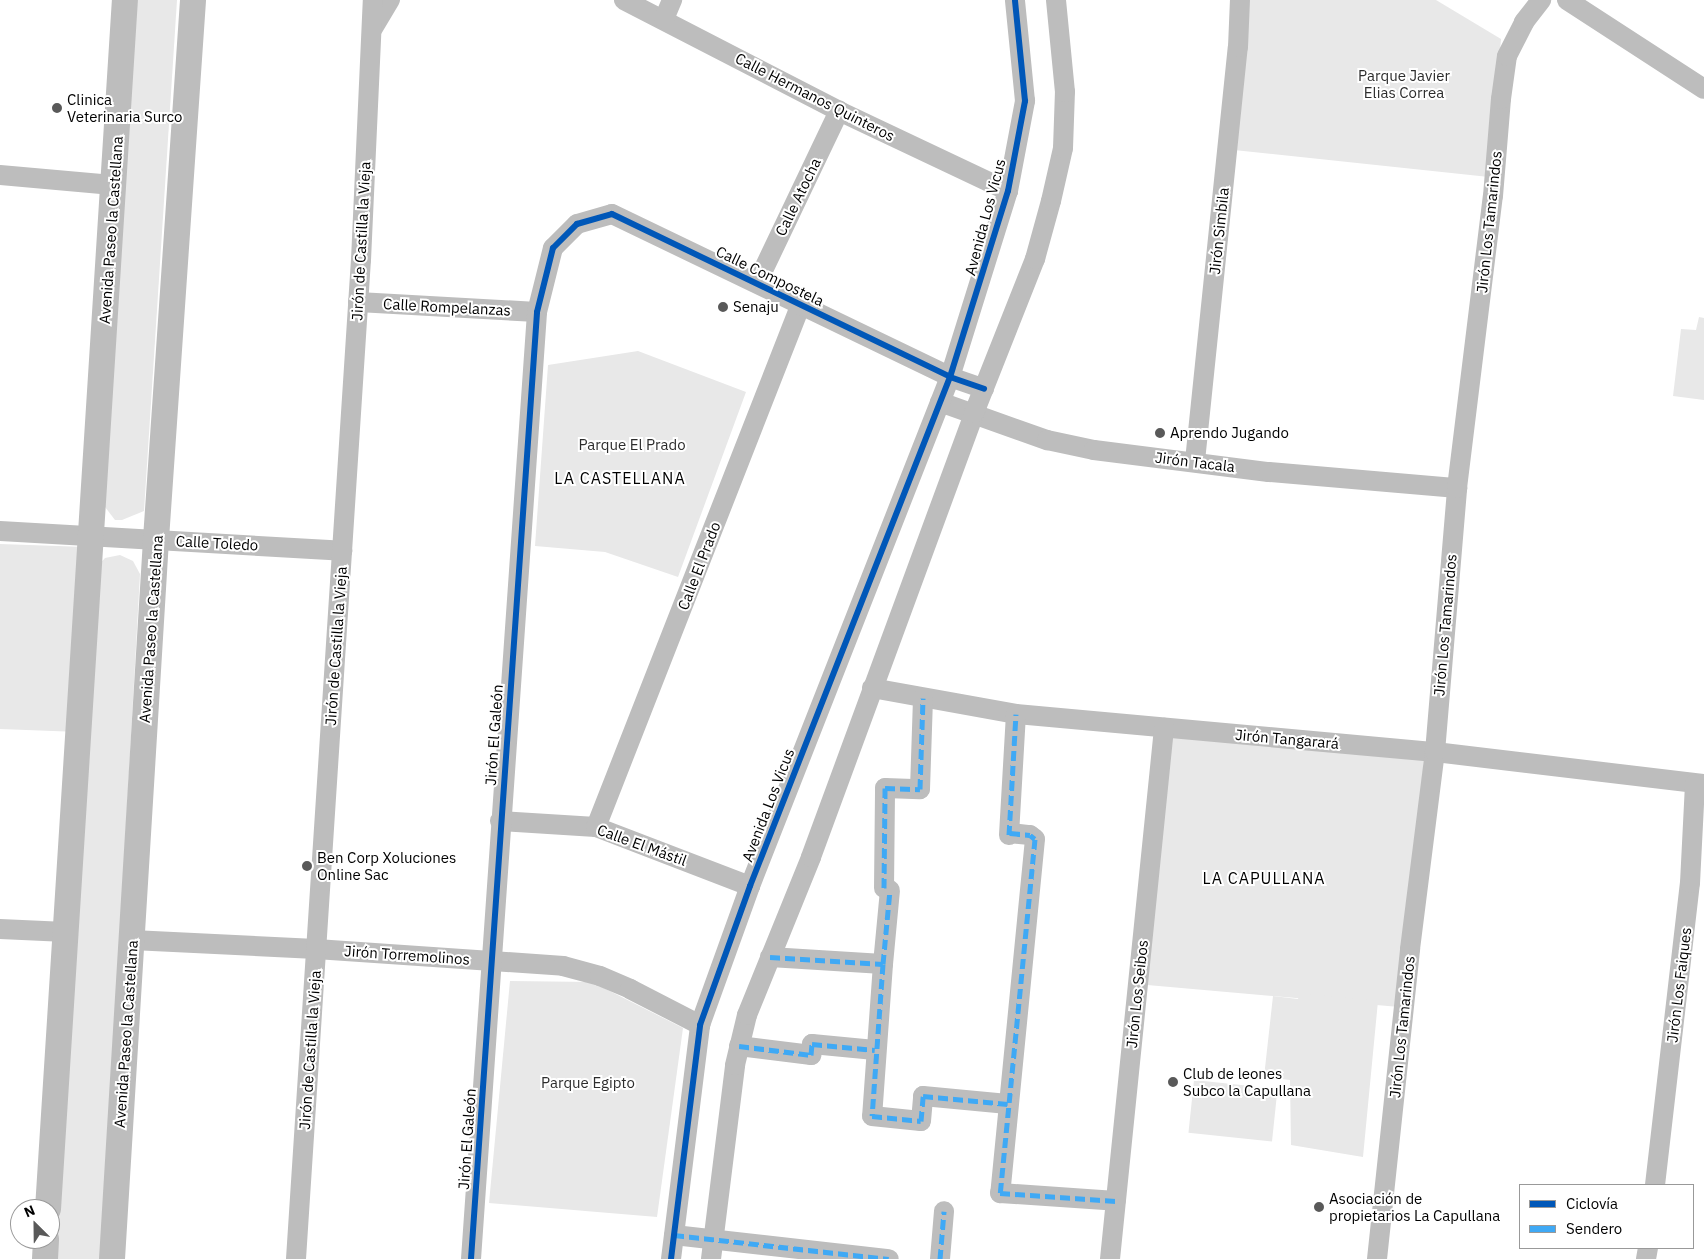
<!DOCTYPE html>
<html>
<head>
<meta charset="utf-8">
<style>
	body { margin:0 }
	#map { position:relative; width:1704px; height:1259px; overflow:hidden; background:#fff; font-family:"IBM Plex Sans",sans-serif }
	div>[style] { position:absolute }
	.green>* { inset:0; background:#e8e8e8; transform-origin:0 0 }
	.minor>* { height:20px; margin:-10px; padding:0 10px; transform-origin:10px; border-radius:10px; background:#bdbdbd }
	.major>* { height:26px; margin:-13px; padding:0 13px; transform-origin:13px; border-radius:13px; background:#bdbdbd }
	.quiet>* { height:5px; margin-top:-2.5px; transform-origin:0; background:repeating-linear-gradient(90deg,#3fa9f5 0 10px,transparent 0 15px) }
	.cycleway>* { height:6px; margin:-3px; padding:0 3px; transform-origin:3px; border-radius:3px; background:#0057b8 }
	.dots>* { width:14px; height:14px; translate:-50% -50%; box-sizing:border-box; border:2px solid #fff; border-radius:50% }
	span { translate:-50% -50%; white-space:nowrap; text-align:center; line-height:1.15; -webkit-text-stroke:4px #fff; paint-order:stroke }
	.park-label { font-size:15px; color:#2d2d2d }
	.street-label { font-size:15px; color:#000 }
	.poi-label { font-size:15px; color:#000 }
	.left { translate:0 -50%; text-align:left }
	.neighbourhood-label { font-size:16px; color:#000; letter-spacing:1px }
	.legend { position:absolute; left:1519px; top:1184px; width:175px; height:65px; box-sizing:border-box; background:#fff; border:1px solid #999; margin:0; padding:6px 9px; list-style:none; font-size:15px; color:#000 }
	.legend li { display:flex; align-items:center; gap:10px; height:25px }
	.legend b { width:25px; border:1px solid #999 }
	.north { position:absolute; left:10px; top:1199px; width:50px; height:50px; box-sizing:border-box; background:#fff; border:1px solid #999; border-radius:50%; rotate:337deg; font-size:14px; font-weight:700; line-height:20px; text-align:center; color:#000 }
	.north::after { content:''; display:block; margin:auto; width:18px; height:22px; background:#595959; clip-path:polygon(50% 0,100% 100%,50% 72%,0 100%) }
</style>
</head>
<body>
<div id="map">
	<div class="green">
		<div style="clip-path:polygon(133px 0,177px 0,144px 511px,122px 520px,115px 520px,102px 503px)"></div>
		<div style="clip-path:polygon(1248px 0,1436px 0,1501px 39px,1489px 177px,1234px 150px)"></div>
		<div style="clip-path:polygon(1699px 317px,1704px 318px,1704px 400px,1673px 396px,1681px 329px,1696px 330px)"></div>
		<div style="clip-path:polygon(638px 351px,746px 392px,678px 577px,605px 552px,535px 546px,548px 365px)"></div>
		<div style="left:0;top:544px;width:79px;height:185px;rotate:2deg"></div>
		<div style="clip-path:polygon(120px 555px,133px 561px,140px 574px,102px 1259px,53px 1259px,97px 567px,105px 558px)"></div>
		<div style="left:1169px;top:737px;width:256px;height:249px;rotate:5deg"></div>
		<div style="clip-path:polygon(510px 981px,592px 982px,683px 1028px,657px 1217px,489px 1203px)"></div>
		<div style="clip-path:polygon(1299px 993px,1378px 1001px,1363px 1157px,1291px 1145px,1290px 1080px,1264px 1077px,1273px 996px,1298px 999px)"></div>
		<div style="left:1194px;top:1080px;width:84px;height:53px;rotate:6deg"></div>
	</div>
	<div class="minor">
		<div style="left:624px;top:0;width:242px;rotate:27.3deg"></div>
		<div style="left:839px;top:111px;width:187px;rotate:25.3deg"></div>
		<div style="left:1567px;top:0;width:163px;rotate:33deg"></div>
		<div style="left:664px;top:19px;width:21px;rotate:-67deg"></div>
		<div style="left:373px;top:28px;width:33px;rotate:-59deg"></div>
		<div style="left:0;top:175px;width:113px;rotate:5.1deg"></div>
		<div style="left:757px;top:283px;width:191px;rotate:-64.5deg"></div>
		<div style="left:358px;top:302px;width:179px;rotate:3.2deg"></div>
		<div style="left:940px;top:402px;width:114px;rotate:19.6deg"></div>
		<div style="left:1047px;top:440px;width:48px;rotate:12deg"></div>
		<div style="left:1094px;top:450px;width:176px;rotate:7.2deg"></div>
		<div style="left:1269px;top:472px;width:189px;rotate:4.9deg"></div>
		<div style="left:1195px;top:461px;width:416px;rotate:-84.1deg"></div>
		<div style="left:1238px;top:47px;width:47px;rotate:-87.6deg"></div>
		<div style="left:0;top:531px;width:343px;rotate:3.3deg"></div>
		<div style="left:872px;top:688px;width:146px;rotate:10.2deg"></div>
		<div style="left:1016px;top:714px;width:421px;rotate:5.2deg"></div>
		<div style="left:1435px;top:752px;width:271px;rotate:6.8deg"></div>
		<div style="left:500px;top:821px;width:96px;rotate:3.6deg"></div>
		<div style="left:596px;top:827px;width:165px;rotate:21deg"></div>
		<div style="left:596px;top:827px;width:562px;rotate:-68.6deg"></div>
		<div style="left:1010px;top:833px;width:20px;rotate:6deg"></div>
		<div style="left:1030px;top:835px;width:6px;rotate:39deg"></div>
		<div style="left:1035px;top:839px;width:356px;rotate:95.6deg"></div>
		<div style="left:1000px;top:1193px;width:116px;rotate:3.9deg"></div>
		<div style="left:1009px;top:835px;width:121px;rotate:-86.7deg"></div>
		<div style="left:884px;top:888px;width:100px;rotate:-89.4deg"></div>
		<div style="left:885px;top:788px;width:35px;rotate:2deg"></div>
		<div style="left:920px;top:789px;width:91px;rotate:-88.1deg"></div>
		<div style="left:0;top:929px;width:66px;rotate:2.6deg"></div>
		<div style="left:132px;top:940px;width:184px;rotate:2.8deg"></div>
		<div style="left:316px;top:949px;width:248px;rotate:3.9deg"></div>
		<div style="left:563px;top:966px;width:38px;rotate:15deg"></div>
		<div style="left:600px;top:976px;width:33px;rotate:23deg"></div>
		<div style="left:630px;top:989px;width:79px;rotate:27.2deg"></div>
		<div style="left:770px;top:957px;width:113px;rotate:3.5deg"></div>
		<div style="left:883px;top:964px;width:74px;rotate:-84.6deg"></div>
		<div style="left:883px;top:964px;width:152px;rotate:94.1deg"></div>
		<div style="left:872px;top:1116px;width:49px;rotate:5.8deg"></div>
		<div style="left:921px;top:1121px;width:25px;rotate:-85deg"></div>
		<div style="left:923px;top:1096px;width:85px;rotate:5.4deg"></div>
		<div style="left:739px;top:1046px;width:73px;rotate:7.1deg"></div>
		<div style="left:811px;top:1055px;width:11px;rotate:-85deg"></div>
		<div style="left:812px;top:1044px;width:63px;rotate:5.4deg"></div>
		<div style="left:1655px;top:1185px;width:304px;rotate:-83.4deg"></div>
		<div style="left:1690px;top:883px;width:99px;rotate:-87.1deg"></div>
		<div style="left:674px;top:1235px;width:216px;rotate:6.4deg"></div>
		<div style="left:296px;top:1259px;width:1001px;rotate:-86.28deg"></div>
		<div style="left:361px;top:260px;width:260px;rotate:-87.4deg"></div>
		<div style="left:471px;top:1259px;width:949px;rotate:-86.01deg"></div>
		<div style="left:537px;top:312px;width:66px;rotate:-76deg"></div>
		<div style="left:553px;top:248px;width:34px;rotate:-45deg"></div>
		<div style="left:577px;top:224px;width:36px;rotate:-16deg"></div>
		<div style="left:612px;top:214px;width:375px;rotate:25.7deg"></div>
		<div style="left:950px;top:377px;width:36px;rotate:19deg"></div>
		<div style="left:671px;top:1259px;width:236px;rotate:-82.9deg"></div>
		<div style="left:700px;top:1025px;width:148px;rotate:-70.2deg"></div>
		<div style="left:750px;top:886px;width:547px;rotate:-68.55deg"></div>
		<div style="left:950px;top:377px;width:195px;rotate:-72.7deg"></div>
		<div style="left:1008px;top:191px;width:92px;rotate:-79.3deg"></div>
		<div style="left:1025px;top:101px;width:101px;rotate:-95.7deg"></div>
		<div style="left:711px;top:1259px;width:195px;rotate:-82.9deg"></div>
		<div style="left:735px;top:1065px;width:51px;rotate:-76.5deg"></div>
		<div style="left:747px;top:1015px;width:170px;rotate:-67.9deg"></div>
		<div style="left:811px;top:857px;width:473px;rotate:-69.8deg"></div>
		<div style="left:974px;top:413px;width:166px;rotate:-68.4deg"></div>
		<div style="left:1035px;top:259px;width:60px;rotate:-74.6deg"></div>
		<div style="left:1051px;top:201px;width:54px;rotate:-77.2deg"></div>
		<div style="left:1063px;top:148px;width:56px;rotate:-88deg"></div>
		<div style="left:1065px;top:92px;width:92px;rotate:-95.6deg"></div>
		<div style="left:940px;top:1259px;width:48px;rotate:-85.2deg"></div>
		<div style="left:1110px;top:1259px;width:534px;rotate:-84.19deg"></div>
		<div style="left:1377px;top:1259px;width:312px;rotate:-83.9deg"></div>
		<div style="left:1410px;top:949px;width:199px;rotate:-82.8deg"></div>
		<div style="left:1435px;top:752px;width:265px;rotate:-85.2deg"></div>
		<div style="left:1457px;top:488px;width:294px;rotate:-83deg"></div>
		<div style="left:1493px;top:196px;width:97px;rotate:-85.3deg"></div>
		<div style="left:1501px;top:99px;width:43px;rotate:-82.1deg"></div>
		<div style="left:1507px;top:56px;width:38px;rotate:-63deg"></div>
		<div style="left:1524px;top:22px;width:28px;rotate:-52deg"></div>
		<div style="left:1646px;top:1259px;width:11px;rotate:-80deg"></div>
	</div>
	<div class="major">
		<div style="left:48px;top:1209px;width:1211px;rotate:-86.36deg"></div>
		<div style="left:45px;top:1259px;width:20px;rotate:-87deg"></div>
		<div style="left:112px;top:1259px;width:721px;rotate:-86.5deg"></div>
		<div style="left:156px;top:539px;width:540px;rotate:-86.07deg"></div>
	</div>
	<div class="quiet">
		<div style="left:1010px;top:833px;width:20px;rotate:6deg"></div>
		<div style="left:1030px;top:835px;width:6px;rotate:39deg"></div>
		<div style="left:1035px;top:839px;width:356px;rotate:95.6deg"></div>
		<div style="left:1000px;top:1193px;width:116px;rotate:3.9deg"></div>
		<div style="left:1009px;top:835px;width:121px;rotate:-86.7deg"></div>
		<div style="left:884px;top:888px;width:100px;rotate:-89.4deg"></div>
		<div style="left:885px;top:788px;width:35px;rotate:2deg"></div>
		<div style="left:920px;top:789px;width:91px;rotate:-88.1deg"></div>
		<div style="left:770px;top:957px;width:113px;rotate:3.5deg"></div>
		<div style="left:883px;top:964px;width:74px;rotate:-84.6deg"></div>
		<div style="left:883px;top:964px;width:152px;rotate:94.1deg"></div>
		<div style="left:872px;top:1116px;width:49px;rotate:5.8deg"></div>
		<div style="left:921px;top:1121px;width:25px;rotate:-85deg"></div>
		<div style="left:923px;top:1096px;width:85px;rotate:5.4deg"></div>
		<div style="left:739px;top:1046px;width:73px;rotate:7.1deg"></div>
		<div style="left:811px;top:1055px;width:11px;rotate:-85deg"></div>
		<div style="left:812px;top:1044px;width:63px;rotate:5.4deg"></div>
		<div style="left:674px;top:1235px;width:216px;rotate:6.4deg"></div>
		<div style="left:940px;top:1259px;width:48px;rotate:-85.2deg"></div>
	</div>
	<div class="cycleway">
		<div style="left:471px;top:1259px;width:949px;rotate:-86.01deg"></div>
		<div style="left:537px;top:312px;width:66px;rotate:-76deg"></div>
		<div style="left:553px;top:248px;width:34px;rotate:-45deg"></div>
		<div style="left:577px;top:224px;width:36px;rotate:-16deg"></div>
		<div style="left:612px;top:214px;width:375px;rotate:25.7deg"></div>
		<div style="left:950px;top:377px;width:36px;rotate:19deg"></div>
		<div style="left:671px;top:1259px;width:236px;rotate:-82.9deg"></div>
		<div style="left:700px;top:1025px;width:148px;rotate:-70.2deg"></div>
		<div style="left:750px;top:886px;width:547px;rotate:-68.55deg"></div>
		<div style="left:950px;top:377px;width:195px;rotate:-72.7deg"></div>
		<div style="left:1008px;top:191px;width:92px;rotate:-79.3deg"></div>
		<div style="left:1025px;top:101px;width:101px;rotate:-95.7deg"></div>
	</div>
	<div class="dots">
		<div style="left:57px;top:108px;background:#595959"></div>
		<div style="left:723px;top:307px;background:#595959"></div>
		<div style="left:1160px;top:433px;background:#595959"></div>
		<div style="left:307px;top:866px;background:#595959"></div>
		<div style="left:1173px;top:1082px;background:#595959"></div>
		<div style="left:1319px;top:1207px;background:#595959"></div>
	</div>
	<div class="park-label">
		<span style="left:1404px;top:84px">Parque Javier<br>Elias Correa</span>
		<span style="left:632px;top:445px">Parque El Prado</span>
		<span style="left:588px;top:1083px">Parque Egipto</span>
	</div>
	<div class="street-label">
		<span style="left:815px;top:97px;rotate:27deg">Calle Hermanos Quinteros</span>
		<span style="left:798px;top:197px;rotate:-64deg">Calle Atocha</span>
		<span style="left:985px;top:217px;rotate:-75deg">Avenida Los Vicus</span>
		<span style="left:1489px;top:222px;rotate:-84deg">Jirón Los Tamarindos</span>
		<span style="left:111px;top:230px;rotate:-86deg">Avenida Paseo la Castellana</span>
		<span style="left:1219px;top:231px;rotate:-84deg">Jirón Simbila</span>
		<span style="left:361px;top:241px;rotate:-87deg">Jirón de Castilla la Vieja</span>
		<span style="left:770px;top:276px;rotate:26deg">Calle Compostela</span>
		<span style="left:447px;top:307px;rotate:3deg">Calle Rompelanzas</span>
		<span style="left:1195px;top:462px;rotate:7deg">Jirón Tacala</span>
		<span style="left:217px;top:543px;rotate:3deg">Calle Toledo</span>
		<span style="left:699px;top:566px;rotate:-69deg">Calle El Prado</span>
		<span style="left:1445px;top:625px;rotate:-85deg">Jirón Los Tamarindos</span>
		<span style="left:151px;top:629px;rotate:-86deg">Avenida Paseo la Castellana</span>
		<span style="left:336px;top:646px;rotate:-86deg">Jirón de Castilla la Vieja</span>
		<span style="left:494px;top:735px;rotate:-86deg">Jirón El Galeón</span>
		<span style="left:1287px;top:739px;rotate:5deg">Jirón Tangarará</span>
		<span style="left:768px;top:805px;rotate:-69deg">Avenida Los Vicus</span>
		<span style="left:642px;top:845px;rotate:20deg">Calle El Mástil</span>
		<span style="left:407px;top:955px;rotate:4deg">Jirón Torremolinos</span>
		<span style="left:1679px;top:985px;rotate:-83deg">Jirón Los Faiques</span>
		<span style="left:1137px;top:994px;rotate:-84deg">Jirón Los Seibos</span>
		<span style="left:1402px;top:1027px;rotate:-84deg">Jirón Los Tamarindos</span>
		<span style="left:126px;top:1034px;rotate:-86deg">Avenida Paseo la Castellana</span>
		<span style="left:310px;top:1050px;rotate:-86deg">Jirón de Castilla la Vieja</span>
		<span style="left:467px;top:1139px;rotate:-86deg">Jirón El Galeón</span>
	</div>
	<div class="poi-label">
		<span class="left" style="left:67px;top:108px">Clinica<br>Veterinaria Surco</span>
		<span class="left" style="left:733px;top:307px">Senaju</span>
		<span class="left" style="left:1170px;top:433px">Aprendo Jugando</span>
		<span class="left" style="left:317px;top:866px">Ben Corp Xoluciones<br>Online Sac</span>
		<span class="left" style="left:1183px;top:1082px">Club de leones<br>Subco la Capullana</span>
		<span class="left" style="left:1329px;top:1207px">Asociación de<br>propietarios La Capullana</span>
	</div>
	<div class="neighbourhood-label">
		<span style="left:620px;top:478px">LA CASTELLANA</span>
		<span style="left:1264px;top:878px">LA CAPULLANA</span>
	</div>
	<ul class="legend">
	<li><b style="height:6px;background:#0057b8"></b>Ciclovía</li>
	<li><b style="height:6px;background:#3fa9f5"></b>Sendero</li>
	</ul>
	<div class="north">N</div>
</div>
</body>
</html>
